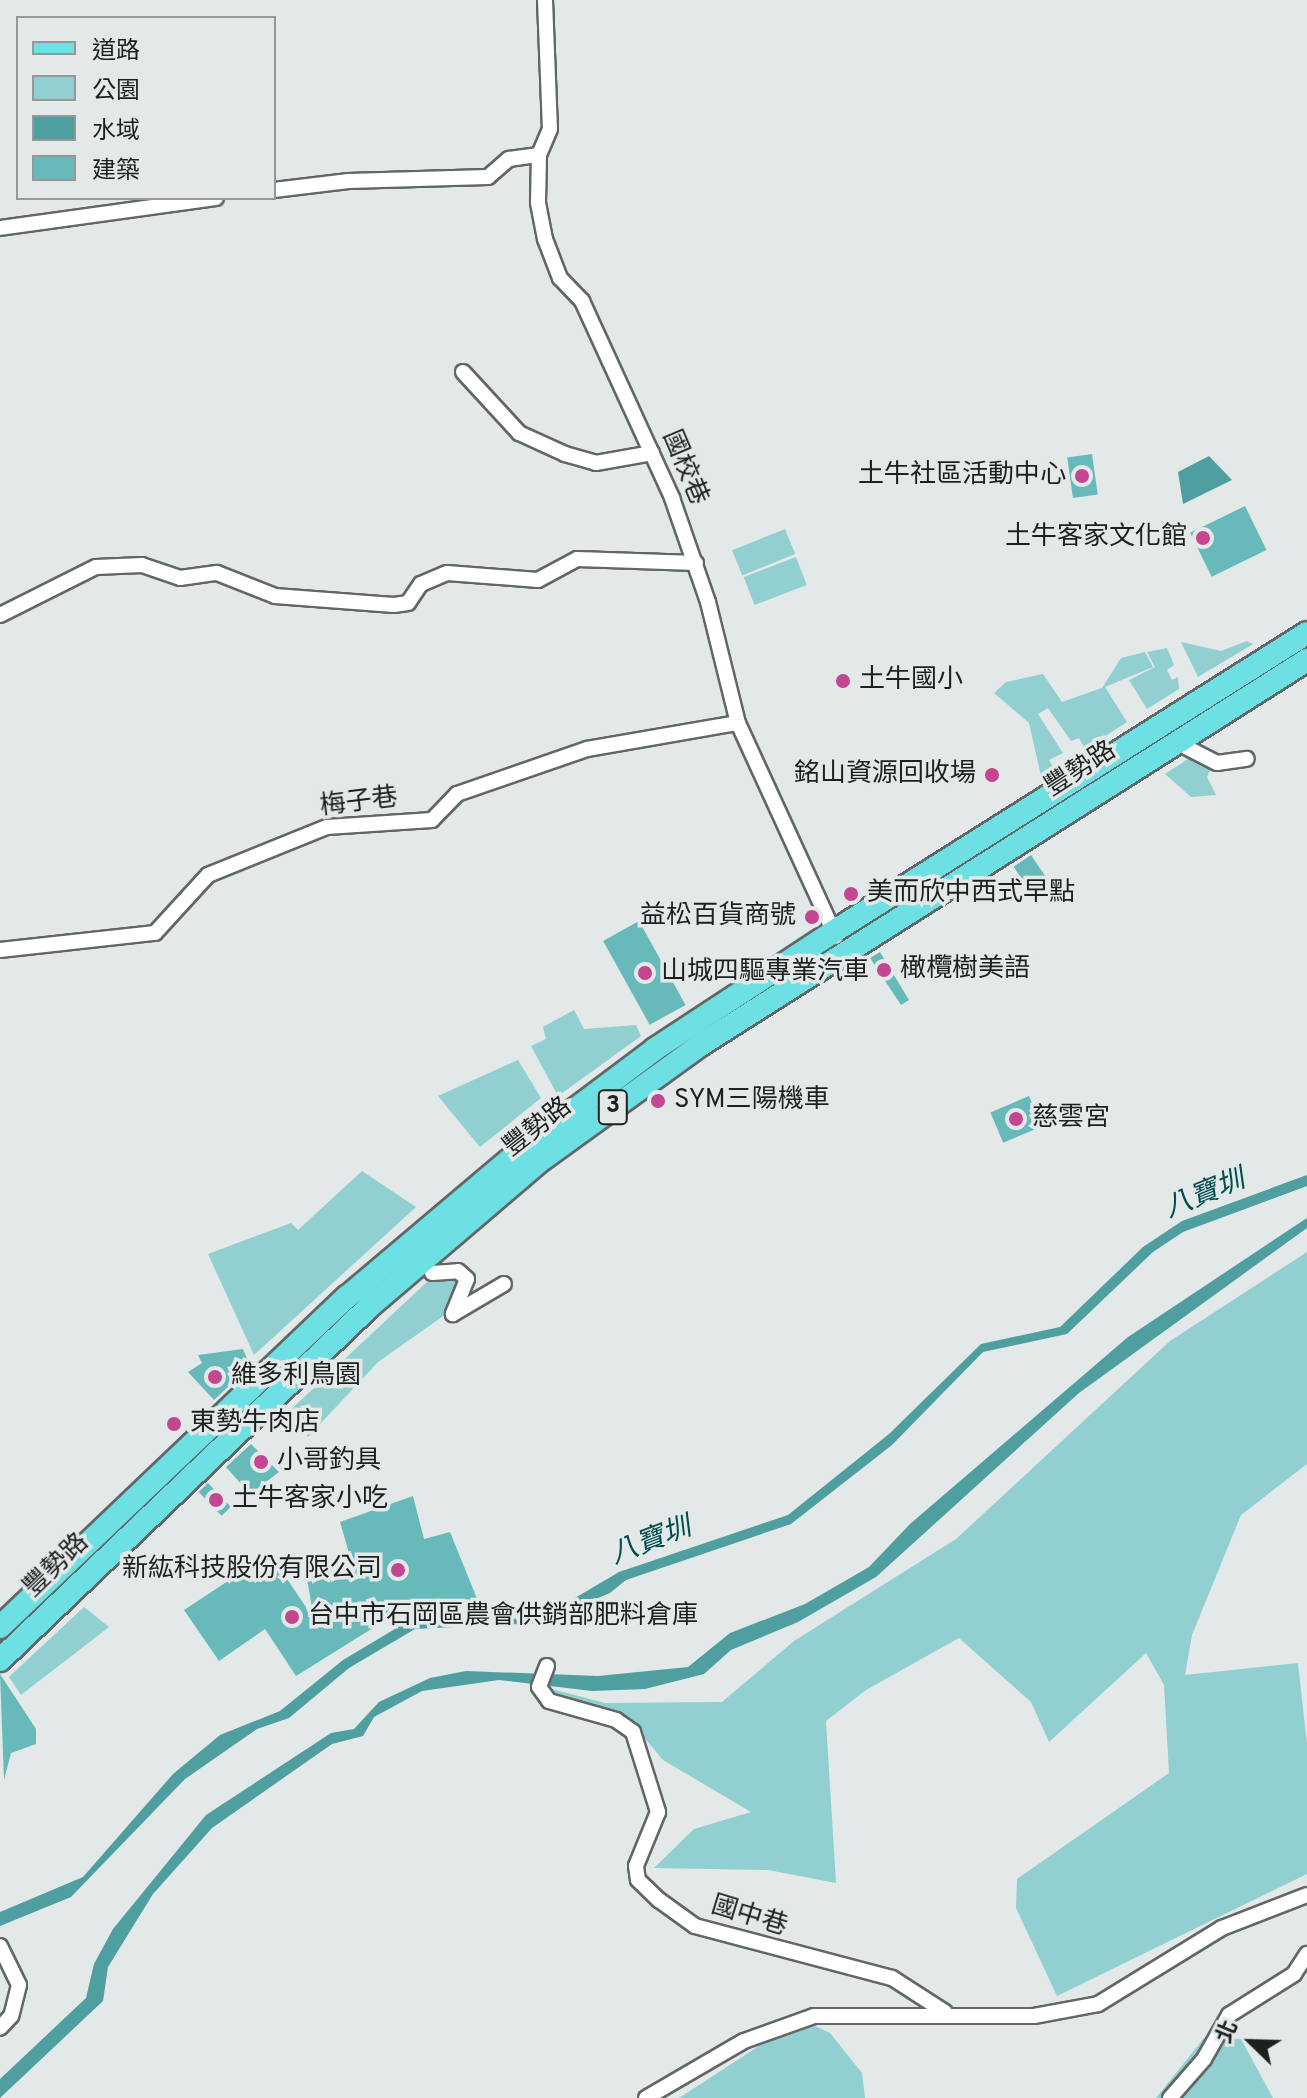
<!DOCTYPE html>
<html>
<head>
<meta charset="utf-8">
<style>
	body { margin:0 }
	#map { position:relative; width:1307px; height:2098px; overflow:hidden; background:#e3e8e8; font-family:Overpass,"Noto Sans TC",sans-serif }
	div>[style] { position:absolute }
	.green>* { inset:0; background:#92cfd0; transform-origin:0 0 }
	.water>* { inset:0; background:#4f9fa1 }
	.building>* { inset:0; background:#68b9ba; transform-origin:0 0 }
	.roads { filter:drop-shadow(2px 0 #626666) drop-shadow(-2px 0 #626666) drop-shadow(0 2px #626666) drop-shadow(0 -2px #626666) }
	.street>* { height:14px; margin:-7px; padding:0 7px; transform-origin:7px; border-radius:7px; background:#fff }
	.primary>* { height:22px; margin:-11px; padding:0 11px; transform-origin:11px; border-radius:11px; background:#6ce0e3 }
	.dots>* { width:22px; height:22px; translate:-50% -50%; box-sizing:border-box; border:4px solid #e3e8e8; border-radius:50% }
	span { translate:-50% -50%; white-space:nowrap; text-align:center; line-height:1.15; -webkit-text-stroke:7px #e3e8e8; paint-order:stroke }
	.shield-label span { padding:2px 6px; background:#e3e8e8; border:2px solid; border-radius:6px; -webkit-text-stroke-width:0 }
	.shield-label { font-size:24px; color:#1e1f1f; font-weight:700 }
	.street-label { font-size:26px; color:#1e1f1f }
	.poi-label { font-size:26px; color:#1e1f1f }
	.right { translate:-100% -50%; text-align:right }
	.left { translate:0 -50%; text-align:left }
	.water-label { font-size:28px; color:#004d4f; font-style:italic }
	.legend { position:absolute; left:16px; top:16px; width:260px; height:184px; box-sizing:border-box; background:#e3e8e8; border:2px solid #949898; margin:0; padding:10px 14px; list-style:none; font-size:24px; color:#1e1f1f }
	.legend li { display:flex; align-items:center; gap:16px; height:40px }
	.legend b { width:40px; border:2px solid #949898 }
	.north { position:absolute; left:1211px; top:2002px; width:80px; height:80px; -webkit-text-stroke:6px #e3e8e8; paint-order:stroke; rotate:293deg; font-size:22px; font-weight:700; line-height:32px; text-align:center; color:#1e1f1f }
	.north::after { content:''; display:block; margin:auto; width:28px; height:36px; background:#1e1f1f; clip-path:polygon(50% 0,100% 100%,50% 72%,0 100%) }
</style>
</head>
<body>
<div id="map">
	<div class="green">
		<div style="left:785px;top:529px;width:27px;height:57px;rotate:68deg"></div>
		<div style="left:796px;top:557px;width:30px;height:56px;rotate:69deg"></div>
		<div style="clip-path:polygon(1247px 641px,1253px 644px,1198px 677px,1181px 642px,1221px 651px)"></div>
		<div style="clip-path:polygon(1167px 648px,1174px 665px,1167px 670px,1172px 680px,1178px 677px,1179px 689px,1147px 709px,1129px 680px,1155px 667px,1147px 652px)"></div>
		<div style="clip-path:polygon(1145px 652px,1153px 667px,1105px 687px,1127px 722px,1085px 749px,1079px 738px,1071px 741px,1048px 708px,1038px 714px,1063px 753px,1049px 760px,1054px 768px,1041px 776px,1029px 723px,994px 693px,1006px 682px,1043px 674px,1062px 702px,1102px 688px,1121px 658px)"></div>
		<div style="clip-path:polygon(1191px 757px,1212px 766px,1207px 777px,1216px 795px,1191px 797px,1165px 774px)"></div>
		<div style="clip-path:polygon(574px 1010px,584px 1029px,636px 1025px,641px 1036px,558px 1096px,531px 1046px,546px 1039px,543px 1027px)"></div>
		<div style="clip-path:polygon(518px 1060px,541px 1098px,480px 1147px,438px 1096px)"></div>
		<div style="clip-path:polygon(362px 1171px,416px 1207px,254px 1355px,208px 1254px,291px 1223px,298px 1230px)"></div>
		<div style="clip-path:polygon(1307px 1252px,1307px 1464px,1241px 1515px,1192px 1635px,1185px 1675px,1298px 1663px,1307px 1744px,1307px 1874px,1057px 1996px,1016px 1908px,1017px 1879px,1169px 1773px,1164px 1685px,1146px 1653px,1049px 1742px,1031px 1702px,959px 1638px,866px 1690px,826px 1721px,836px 1883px,768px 1870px,654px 1868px,694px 1829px,751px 1812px,663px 1760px,628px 1718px,558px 1698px,552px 1689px,605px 1703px,722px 1702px,794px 1641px,956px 1539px,1170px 1341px)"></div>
		<div style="clip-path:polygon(459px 1277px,449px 1312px,378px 1362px,308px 1437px,288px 1420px,285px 1415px,429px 1280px)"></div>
		<div style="clip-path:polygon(84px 1607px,109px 1627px,21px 1695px,9px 1677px)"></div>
		<div style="clip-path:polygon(815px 2026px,830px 2033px,862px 2073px,865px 2098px,679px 2098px,762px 2044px)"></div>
		<div style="clip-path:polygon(1204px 2038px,1241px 2039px,1273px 2098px,1156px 2098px)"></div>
	</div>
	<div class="water">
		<div style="clip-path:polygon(1209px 456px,1232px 480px,1183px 504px,1178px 472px)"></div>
		<div style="clip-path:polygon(1307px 1175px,1307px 1186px,1183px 1232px,1153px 1252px,1067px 1334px,983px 1352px,892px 1445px,791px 1524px,626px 1580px,610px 1593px,538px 1623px,415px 1629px,349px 1668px,289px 1718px,257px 1729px,185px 1779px,71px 1897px,0 1926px,0 1912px,83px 1877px,173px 1774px,220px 1735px,280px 1711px,343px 1660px,410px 1620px,529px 1614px,563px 1605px,619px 1572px,788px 1515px,889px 1434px,981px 1344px,1060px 1327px,1143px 1247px,1182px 1221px)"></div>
		<div style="clip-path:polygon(1307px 1218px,1307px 1228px,1079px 1393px,876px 1577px,798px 1622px,731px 1650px,704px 1674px,645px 1689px,592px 1691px,499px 1680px,422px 1691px,374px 1717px,363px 1736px,332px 1744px,212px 1828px,153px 1894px,108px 1967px,103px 2001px,0 2098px,0 2079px,86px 1998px,94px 1964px,113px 1929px,206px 1815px,331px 1733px,354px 1729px,379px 1702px,430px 1678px,466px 1671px,598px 1676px,688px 1667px,730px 1633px,805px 1604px,869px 1567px,910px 1524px,1128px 1337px)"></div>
	</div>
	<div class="building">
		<div style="left:1092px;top:454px;width:41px;height:25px;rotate:82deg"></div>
		<div style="left:1245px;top:506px;width:49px;height:61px;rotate:64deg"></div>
		<div style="left:1031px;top:855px;width:29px;height:21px;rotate:56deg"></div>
		<div style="left:639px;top:921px;width:96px;height:41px;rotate:61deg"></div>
		<div style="clip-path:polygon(880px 952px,909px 1000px,901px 1005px,870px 958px)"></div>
		<div style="left:1029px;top:1096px;width:33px;height:42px;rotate:67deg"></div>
		<div style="clip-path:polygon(243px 1349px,250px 1366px,214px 1400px,188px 1372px,202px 1363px,198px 1355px)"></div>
		<div style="clip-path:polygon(251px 1444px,279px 1472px,250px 1494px,226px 1467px)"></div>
		<div style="left:208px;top:1483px;width:33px;height:13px;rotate:46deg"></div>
		<div style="clip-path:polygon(413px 1496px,424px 1539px,450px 1532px,478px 1601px,412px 1610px,381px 1623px,296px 1676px,265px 1629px,219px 1661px,184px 1610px,231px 1579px,225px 1569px,238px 1560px,255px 1583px,279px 1567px,314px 1619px,307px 1579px,352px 1563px,340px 1522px)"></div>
		<div style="clip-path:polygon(0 1674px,36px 1729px,36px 1744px,11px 1753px,4px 1780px)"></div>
	</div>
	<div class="roads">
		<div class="street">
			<div style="left:545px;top:0;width:129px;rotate:87.8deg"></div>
			<div style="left:550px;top:129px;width:28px;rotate:113deg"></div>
			<div style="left:539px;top:155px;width:48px;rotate:91.2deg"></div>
			<div style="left:538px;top:203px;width:37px;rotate:79deg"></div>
			<div style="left:545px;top:239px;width:42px;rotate:69deg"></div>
			<div style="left:560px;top:278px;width:32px;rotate:46deg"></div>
			<div style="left:582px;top:301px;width:217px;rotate:65.4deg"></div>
			<div style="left:672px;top:498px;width:110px;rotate:70.9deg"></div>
			<div style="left:708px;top:602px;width:125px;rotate:76.1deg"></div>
			<div style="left:738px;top:723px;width:235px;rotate:65.4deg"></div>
			<div style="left:274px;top:190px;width:75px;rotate:-6.9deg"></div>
			<div style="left:348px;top:181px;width:140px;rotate:-1.6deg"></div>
			<div style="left:488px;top:177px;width:28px;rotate:-41deg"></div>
			<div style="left:509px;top:159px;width:30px;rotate:-8deg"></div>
			<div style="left:0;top:228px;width:218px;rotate:-7.9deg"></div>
			<div style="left:463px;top:372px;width:83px;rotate:47.4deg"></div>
			<div style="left:519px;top:433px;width:51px;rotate:24.5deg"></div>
			<div style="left:565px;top:454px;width:32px;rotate:16deg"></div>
			<div style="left:596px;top:463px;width:57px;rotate:-10.1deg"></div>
			<div style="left:0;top:615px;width:107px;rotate:-26.6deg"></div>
			<div style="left:96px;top:567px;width:46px;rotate:-2.5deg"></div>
			<div style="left:142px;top:565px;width:40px;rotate:18.9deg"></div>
			<div style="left:180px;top:578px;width:37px;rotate:-8deg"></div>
			<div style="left:217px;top:573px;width:62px;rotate:21.6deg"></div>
			<div style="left:275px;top:596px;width:119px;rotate:4.3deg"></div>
			<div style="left:394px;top:605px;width:14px;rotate:-8deg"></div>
			<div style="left:408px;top:603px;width:23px;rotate:-56deg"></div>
			<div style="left:421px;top:584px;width:28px;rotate:-23deg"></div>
			<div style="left:447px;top:573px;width:91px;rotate:4.4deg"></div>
			<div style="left:538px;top:580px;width:44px;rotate:-28.3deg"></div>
			<div style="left:577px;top:559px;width:119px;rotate:1.9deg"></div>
			<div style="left:1176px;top:742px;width:46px;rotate:27.1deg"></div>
			<div style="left:1217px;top:763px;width:30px;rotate:-8deg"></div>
			<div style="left:0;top:950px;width:156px;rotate:-6.3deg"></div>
			<div style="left:155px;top:933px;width:79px;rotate:-47.6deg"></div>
			<div style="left:208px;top:875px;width:128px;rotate:-22deg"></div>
			<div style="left:327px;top:827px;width:105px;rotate:-3.8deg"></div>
			<div style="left:432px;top:820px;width:36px;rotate:-46deg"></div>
			<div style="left:457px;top:794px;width:138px;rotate:-19.1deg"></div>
			<div style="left:587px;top:749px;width:153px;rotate:-9.8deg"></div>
			<div style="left:432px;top:1273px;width:26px;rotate:-4deg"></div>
			<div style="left:458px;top:1271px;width:12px;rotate:42deg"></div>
			<div style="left:467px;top:1279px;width:38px;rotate:112deg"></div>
			<div style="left:453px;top:1314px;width:59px;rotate:-30.5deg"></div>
			<div style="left:547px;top:1666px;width:22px;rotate:111deg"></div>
			<div style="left:539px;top:1687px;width:17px;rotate:54deg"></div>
			<div style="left:549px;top:1701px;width:70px;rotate:15.8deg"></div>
			<div style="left:616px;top:1720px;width:21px;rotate:35deg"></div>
			<div style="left:633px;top:1732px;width:84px;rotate:72.6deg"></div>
			<div style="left:658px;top:1812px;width:58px;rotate:112.2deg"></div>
			<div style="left:636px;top:1866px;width:14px;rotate:82deg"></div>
			<div style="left:638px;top:1880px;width:29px;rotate:44deg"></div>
			<div style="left:659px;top:1900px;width:44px;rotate:35.8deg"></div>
			<div style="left:695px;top:1926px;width:204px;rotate:14.8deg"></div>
			<div style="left:892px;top:1978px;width:63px;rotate:32.7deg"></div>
			<div style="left:0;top:1946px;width:43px;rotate:64deg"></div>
			<div style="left:19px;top:1985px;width:32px;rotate:104deg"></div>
			<div style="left:11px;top:2016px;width:16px;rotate:133deg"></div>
			<div style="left:646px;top:2098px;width:113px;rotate:-30.2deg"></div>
			<div style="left:744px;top:2041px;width:74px;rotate:-19.7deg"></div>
			<div style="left:814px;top:2016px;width:220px"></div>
			<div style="left:1034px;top:2016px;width:65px;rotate:-10.6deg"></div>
			<div style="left:1098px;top:2004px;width:145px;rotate:-31.5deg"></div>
			<div style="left:1222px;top:1928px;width:91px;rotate:-21.2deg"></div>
			<div style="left:1170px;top:2098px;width:52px;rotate:-48.9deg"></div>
			<div style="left:1204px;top:2059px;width:51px;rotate:-60.4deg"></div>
			<div style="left:1229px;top:2015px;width:77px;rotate:-32.2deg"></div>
			<div style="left:1294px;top:1974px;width:24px;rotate:-57deg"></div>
		</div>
		<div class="primary">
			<div style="left:0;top:1627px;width:479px;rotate:-43.6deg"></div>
			<div style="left:347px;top:1297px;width:229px;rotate:-40.2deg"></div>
			<div style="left:522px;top:1149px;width:166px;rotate:-36.9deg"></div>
			<div style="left:655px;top:1049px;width:213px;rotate:-33.3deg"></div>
			<div style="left:833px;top:932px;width:560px;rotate:-32.24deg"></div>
			<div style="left:0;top:1660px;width:512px;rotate:-43.73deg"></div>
			<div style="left:370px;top:1306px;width:218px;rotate:-40.5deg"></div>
			<div style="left:536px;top:1164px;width:205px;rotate:-35.9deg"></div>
			<div style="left:702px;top:1044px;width:717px;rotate:-32.4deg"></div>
		</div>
	</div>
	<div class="dots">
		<div style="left:1082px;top:476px;background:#c44590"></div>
		<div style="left:1203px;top:538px;background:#c44590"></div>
		<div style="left:843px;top:681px;background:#c44590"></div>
		<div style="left:992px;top:775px;background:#c44590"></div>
		<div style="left:851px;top:894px;background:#c44590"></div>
		<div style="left:812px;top:917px;background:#c44590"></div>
		<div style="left:884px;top:970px;background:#c44590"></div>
		<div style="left:645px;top:973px;background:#c44590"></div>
		<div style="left:658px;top:1101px;background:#c44590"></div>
		<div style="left:1016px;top:1119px;background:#c44590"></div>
		<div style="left:215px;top:1377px;background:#c44590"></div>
		<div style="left:174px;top:1424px;background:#c44590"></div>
		<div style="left:261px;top:1462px;background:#c44590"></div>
		<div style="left:216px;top:1500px;background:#c44590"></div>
		<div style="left:398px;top:1570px;background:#c44590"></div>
		<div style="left:292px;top:1617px;background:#c44590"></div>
	</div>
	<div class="shield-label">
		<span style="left:613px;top:1107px">3</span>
	</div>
	<div class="street-label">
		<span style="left:684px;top:468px;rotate:67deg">國校巷</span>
		<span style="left:1081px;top:770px;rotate:-33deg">豐勢路</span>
		<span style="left:359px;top:803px;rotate:-7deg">梅子巷</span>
		<span style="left:538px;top:1128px;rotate:-38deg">豐勢路</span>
		<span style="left:57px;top:1566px;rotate:-44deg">豐勢路</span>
		<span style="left:749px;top:1917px;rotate:17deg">國中巷</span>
	</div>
	<div class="poi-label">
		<span class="right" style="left:1066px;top:476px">土牛社區活動中心</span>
		<span class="right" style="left:1187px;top:538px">土牛客家文化館</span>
		<span class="left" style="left:859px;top:681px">土牛國小</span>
		<span class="right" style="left:976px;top:775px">銘山資源回收場</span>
		<span class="left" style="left:867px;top:894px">美而欣中西式早點</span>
		<span class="right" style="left:796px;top:917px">益松百貨商號</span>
		<span class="left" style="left:900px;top:970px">橄欖樹美語</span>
		<span class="left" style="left:661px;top:973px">山城四驅專業汽車</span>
		<span class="left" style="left:674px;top:1101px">SYM三陽機車</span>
		<span class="left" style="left:1032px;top:1119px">慈雲宮</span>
		<span class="left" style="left:231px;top:1377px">維多利鳥園</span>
		<span class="left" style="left:190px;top:1424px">東勢牛肉店</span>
		<span class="left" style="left:277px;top:1462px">小哥釣具</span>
		<span class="left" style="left:232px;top:1500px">土牛客家小吃</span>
		<span class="right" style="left:382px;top:1570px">新紘科技股份有限公司</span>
		<span class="left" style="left:308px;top:1617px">台中市石岡區農會供銷部肥料倉庫</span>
	</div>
	<div class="water-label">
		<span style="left:1205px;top:1195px;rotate:-22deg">八寶圳</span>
		<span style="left:651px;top:1542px;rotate:-21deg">八寶圳</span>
	</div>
	<ul class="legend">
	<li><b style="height:10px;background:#6ce0e3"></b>道路</li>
	<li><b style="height:22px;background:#92cfd0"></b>公園</li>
	<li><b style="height:22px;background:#4f9fa1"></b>水域</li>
	<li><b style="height:22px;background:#68b9ba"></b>建築</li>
	</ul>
	<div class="north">北</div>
</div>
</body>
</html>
